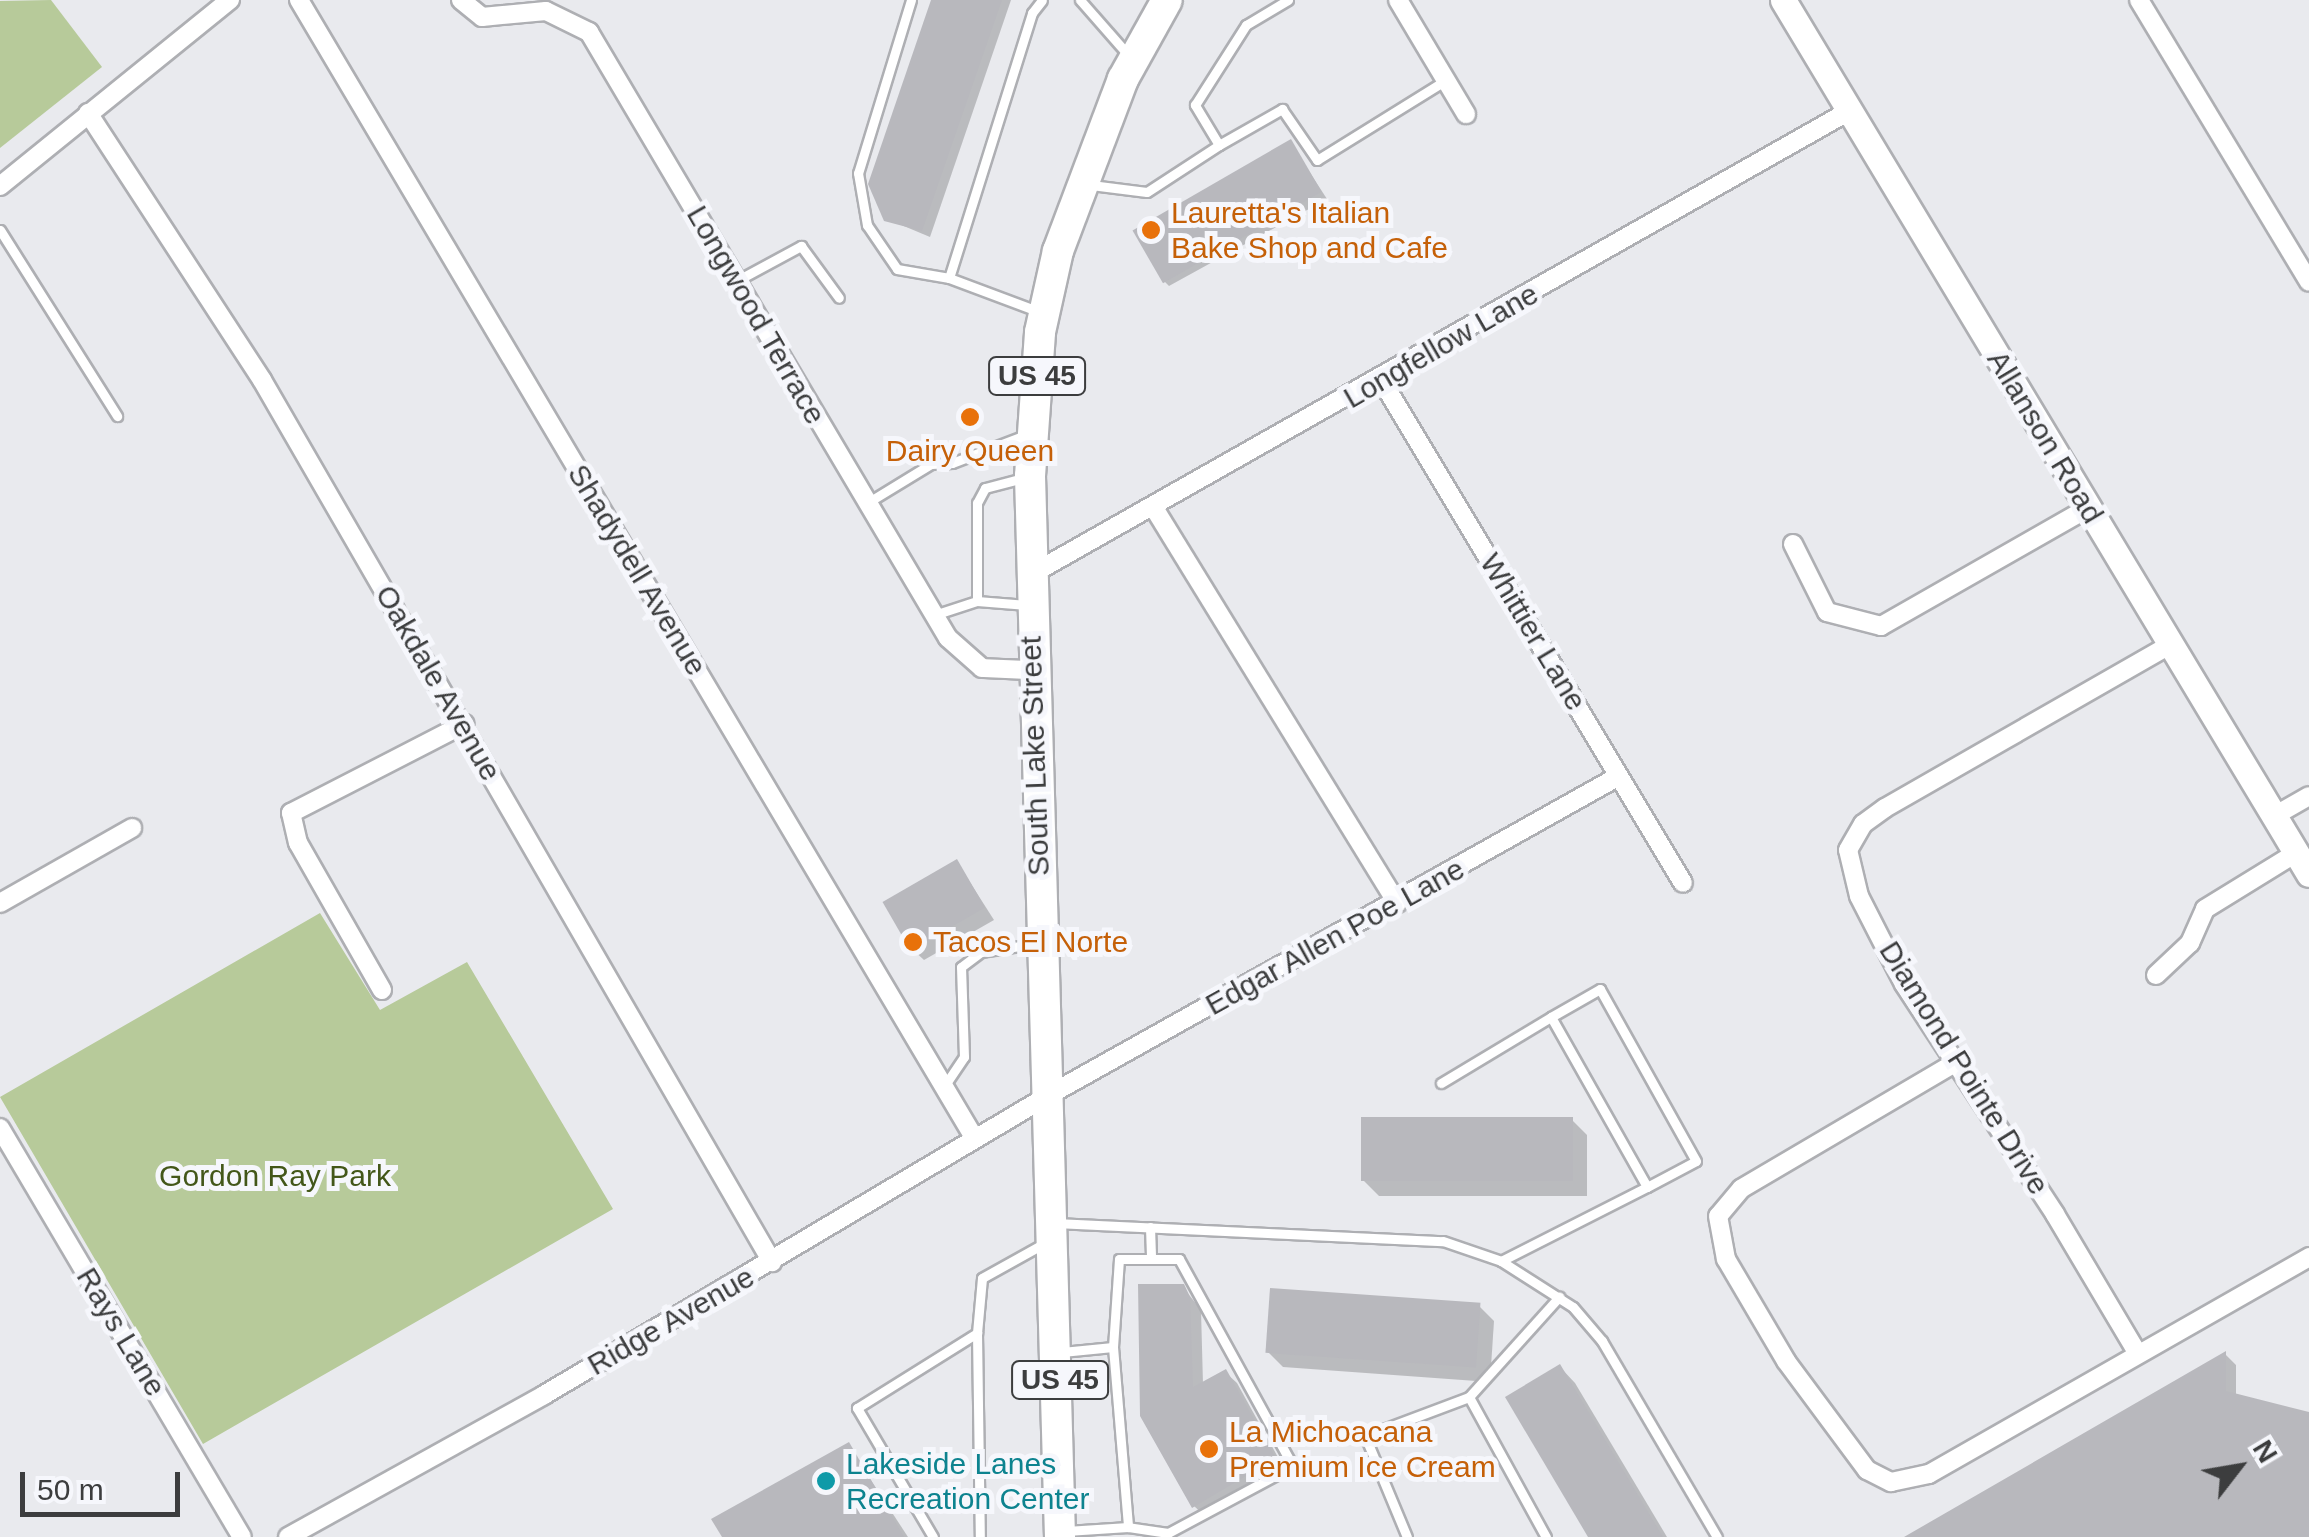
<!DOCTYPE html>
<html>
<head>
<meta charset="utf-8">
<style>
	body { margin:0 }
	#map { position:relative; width:2309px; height:1537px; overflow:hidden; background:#e9eaee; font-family:Helvetica,sans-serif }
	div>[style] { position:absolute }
	.green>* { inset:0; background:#b7ca9a }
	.shadow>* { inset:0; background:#0003 }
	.building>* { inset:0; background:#b8b8bd; transform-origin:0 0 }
	.roads { filter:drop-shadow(2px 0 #aeafb3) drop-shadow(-2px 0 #aeafb3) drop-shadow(0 2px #aeafb3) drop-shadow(0 -2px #aeafb3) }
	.lane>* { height:9px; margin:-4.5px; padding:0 4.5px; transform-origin:4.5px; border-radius:4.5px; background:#fff }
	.street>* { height:18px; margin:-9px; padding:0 9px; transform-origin:9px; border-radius:9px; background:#fff }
	.secondary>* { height:25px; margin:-12.5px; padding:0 12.5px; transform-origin:12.5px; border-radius:12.5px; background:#fff }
	.primary>* { height:30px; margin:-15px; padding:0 15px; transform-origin:15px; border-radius:15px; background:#fff }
	.dots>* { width:28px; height:28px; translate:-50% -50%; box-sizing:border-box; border:5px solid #f6f7fc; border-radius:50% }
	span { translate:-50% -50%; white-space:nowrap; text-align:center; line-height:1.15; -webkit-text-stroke:10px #f6f7fc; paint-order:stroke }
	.shield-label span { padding:2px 8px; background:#f6f7fc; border:2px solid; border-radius:8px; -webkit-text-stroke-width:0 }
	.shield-label { font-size:28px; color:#3c3d3e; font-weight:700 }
	.food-label { font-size:30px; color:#c56008 }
	.left { translate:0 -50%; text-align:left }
	.street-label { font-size:30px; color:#3c3d3e }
	.park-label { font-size:30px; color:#435719 }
	.culture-label { font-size:30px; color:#0d838f }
	.north { position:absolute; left:2189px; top:1417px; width:100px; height:100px; -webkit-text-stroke:8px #f6f7fc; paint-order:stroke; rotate:59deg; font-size:28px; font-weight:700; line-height:40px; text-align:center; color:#3c3d3e }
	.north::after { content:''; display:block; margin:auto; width:35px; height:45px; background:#3c3d3e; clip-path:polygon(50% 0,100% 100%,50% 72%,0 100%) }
	.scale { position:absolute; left:20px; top:1472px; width:160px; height:45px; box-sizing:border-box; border:5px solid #3c3d3e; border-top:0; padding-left:12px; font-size:30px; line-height:35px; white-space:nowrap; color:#3c3d3e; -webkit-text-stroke:8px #f6f7fc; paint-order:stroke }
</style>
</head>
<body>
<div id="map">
	<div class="green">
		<div style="clip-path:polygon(51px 0,102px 67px,0 148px,0 1px)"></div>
		<div style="clip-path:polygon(320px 913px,380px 1010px,467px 962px,613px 1209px,203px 1444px,0 1097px)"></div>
	</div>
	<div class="shadow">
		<div style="clip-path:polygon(933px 0,1011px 0,930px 237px,887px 219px)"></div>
		<div style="clip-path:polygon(1290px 142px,1327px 199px,1169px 286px,1162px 279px)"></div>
		<div style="clip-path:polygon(957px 862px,994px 920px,924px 960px,912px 949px)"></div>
		<div style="clip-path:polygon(1572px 1120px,1587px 1135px,1587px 1196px,1379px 1196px,1363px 1180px)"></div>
		<div style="clip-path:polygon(1182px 1286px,1201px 1310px,1203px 1384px,1225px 1372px,1237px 1383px,1285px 1470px,1206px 1517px,1194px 1506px)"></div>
		<div style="clip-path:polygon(1479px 1306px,1494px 1321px,1490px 1382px,1283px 1367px,1268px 1352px)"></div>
		<div style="clip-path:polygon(2225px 1354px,2236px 1365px,2236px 1396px,2309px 1415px,2309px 1537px,1909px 1537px)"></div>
		<div style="clip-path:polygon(1560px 1367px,1575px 1383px,1667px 1537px,1591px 1537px)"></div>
		<div style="clip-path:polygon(848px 1445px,908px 1537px,725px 1537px)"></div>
	</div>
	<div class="building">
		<div style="clip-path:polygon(931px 0,1002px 0,922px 231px,884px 221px,868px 184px)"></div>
		<div style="left:1291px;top:139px;width:61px;height:183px;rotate:60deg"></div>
		<div style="left:957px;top:859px;width:56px;height:86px;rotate:60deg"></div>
		<div style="left:1361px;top:1117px;width:212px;height:64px"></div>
		<div style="clip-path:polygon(1138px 1284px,1184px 1284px,1190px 1297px,1193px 1387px,1226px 1369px,1276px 1458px,1192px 1508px,1140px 1416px)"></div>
		<div style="left:1270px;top:1288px;width:211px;height:65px;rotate:4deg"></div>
		<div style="clip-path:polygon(2226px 1351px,2226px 1391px,2309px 1412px,2309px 1537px,1904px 1537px)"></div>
		<div style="clip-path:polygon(1560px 1364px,1663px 1537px,1588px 1537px,1505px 1397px)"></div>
		<div style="clip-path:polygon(849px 1442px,904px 1537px,722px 1537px,711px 1519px)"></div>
	</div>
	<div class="roads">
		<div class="lane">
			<div style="left:911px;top:0;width:181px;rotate:107deg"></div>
			<div style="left:858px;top:173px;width:53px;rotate:80.2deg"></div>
			<div style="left:867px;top:225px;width:53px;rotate:55.7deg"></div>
			<div style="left:897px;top:269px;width:53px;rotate:9.8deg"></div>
			<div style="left:1080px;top:0;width:77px;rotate:48.7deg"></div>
			<div style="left:1219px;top:145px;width:73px;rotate:-29.7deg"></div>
			<div style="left:1282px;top:109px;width:62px;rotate:55.5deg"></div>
			<div style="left:1317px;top:160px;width:152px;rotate:-31.8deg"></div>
			<div style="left:1091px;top:185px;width:56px;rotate:7.1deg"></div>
			<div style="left:1147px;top:192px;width:86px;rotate:-33.1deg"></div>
			<div style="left:1219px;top:145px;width:47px;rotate:-121deg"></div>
			<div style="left:1195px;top:105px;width:95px;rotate:-57.5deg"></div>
			<div style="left:1246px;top:25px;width:49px;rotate:-30.8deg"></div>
			<div style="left:0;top:230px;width:220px;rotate:57.8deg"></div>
			<div style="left:738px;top:280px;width:72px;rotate:-28.4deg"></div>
			<div style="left:801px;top:246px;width:64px;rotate:53.8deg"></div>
			<div style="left:1040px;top:312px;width:97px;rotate:-159.5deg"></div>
			<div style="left:949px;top:278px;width:278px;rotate:-72.6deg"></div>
			<div style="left:1032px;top:13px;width:16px;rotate:-52deg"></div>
			<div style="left:867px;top:503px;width:75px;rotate:-31.4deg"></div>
			<div style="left:931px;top:464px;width:21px;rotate:-3deg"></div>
			<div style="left:952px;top:463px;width:81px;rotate:-20.9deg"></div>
			<div style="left:977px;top:601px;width:98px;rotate:-90deg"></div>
			<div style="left:977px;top:503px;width:17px;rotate:-62deg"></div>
			<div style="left:985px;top:488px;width:43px;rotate:-14.7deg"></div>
			<div style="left:934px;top:615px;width:45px;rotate:-18deg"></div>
			<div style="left:977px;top:601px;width:50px;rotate:4.6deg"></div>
			<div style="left:1441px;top:1083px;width:128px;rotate:-31deg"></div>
			<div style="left:945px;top:1085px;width:34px;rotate:-56deg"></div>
			<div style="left:964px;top:1057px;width:90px;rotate:-91.9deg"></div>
			<div style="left:961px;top:967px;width:25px;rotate:-37deg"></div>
			<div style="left:981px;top:952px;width:60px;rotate:-8.7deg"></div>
			<div style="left:1055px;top:1223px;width:388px;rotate:2.7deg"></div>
			<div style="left:1443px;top:1241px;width:61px;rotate:19deg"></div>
			<div style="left:1501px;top:1261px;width:85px;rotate:32.6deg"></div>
			<div style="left:1573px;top:1307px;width:45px;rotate:49.5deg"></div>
			<div style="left:1602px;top:1341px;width:227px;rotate:59.6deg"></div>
			<div style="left:1150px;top:1227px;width:32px;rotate:88deg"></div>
			<div style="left:1501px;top:1261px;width:164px;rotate:-26.9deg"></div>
			<div style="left:1647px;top:1187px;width:55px;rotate:-28deg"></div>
			<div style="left:1696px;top:1161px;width:197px;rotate:-119.2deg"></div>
			<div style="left:1600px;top:989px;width:56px;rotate:150.3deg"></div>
			<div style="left:1551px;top:1017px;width:195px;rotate:60.5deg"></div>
			<div style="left:977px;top:1333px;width:55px;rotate:-84.8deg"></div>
			<div style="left:982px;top:1278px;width:72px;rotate:-29.1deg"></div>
			<div style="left:1113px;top:1347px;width:88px;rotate:-86.1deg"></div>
			<div style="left:1119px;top:1259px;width:60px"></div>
			<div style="left:1179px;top:1259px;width:236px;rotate:61.2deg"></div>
			<div style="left:1293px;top:1466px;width:142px;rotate:151.8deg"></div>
			<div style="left:1168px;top:1533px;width:40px;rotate:-171.5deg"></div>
			<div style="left:1062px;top:1352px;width:51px;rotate:-5.6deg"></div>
			<div style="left:1113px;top:1347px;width:181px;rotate:85.2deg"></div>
			<div style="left:1128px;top:1527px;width:62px;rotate:176.3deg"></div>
			<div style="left:1469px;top:1397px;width:160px;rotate:61.2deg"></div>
			<div style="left:933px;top:1537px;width:150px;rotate:-120.5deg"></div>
			<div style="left:857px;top:1408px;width:142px;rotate:-32deg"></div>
			<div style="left:977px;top:1333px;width:204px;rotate:89.2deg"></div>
			<div style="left:1407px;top:1537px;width:109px;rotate:-112.6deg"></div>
			<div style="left:1365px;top:1436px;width:111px;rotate:-20.6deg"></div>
			<div style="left:1469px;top:1397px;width:135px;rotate:-48deg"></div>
		</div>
		<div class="street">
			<div style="left:299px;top:0;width:1324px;rotate:59.31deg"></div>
			<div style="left:461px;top:0;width:27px;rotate:39deg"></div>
			<div style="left:482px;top:17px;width:64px;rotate:-5.4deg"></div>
			<div style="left:546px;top:11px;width:48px;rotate:26deg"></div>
			<div style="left:589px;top:32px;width:704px;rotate:59.36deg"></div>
			<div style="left:948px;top:638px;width:45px;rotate:41.4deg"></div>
			<div style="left:982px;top:668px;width:48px;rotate:2.4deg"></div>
			<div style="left:1398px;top:0;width:133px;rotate:59.2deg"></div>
			<div style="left:2139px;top:0;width:329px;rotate:58.9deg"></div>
			<div style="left:88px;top:113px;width:319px;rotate:56.9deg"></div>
			<div style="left:262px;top:380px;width:1019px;rotate:59.96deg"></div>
			<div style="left:0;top:186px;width:296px;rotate:-39deg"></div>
			<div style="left:1382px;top:381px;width:585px;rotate:59.05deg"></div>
			<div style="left:1154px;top:508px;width:464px;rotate:58.4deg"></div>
			<div style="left:1793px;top:544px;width:76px;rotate:63.4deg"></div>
			<div style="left:1827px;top:612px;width:56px;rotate:14.5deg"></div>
			<div style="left:1881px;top:626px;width:238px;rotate:-29.7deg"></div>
			<div style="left:1030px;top:575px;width:941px;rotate:-29.53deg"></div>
			<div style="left:2274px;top:816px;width:40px;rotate:-29.7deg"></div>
			<div style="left:0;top:903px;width:152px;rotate:-29.6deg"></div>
			<div style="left:2156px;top:975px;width:47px;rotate:-43.3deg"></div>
			<div style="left:2190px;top:943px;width:37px;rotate:-66deg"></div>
			<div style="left:2205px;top:909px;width:107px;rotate:-31.6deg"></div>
			<div style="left:382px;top:990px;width:169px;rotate:-119.7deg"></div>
			<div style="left:298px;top:843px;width:31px;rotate:-103deg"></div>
			<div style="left:291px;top:813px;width:195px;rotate:-27.2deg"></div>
			<div style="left:1953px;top:1064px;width:246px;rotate:149.5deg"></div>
			<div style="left:1741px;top:1189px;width:35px;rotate:130deg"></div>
			<div style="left:1718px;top:1216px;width:44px;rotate:79.5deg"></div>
			<div style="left:1726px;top:1259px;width:118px;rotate:59.5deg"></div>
			<div style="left:1786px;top:1361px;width:136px;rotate:53.4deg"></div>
			<div style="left:1867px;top:1470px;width:27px;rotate:27deg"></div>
			<div style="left:1891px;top:1482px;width:39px;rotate:-12deg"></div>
			<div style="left:1929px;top:1474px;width:438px;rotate:-29.7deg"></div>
			<div style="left:0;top:1128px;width:475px;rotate:59.4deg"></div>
			<div style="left:2138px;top:1354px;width:163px;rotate:-120.7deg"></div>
			<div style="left:2055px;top:1214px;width:275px;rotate:-123.3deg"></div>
			<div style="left:1904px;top:984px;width:99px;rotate:-117.1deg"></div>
			<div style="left:1859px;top:896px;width:47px;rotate:-103.4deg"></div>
			<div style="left:1848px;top:850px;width:30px;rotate:-60deg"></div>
			<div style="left:1863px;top:824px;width:27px;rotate:-36deg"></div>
			<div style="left:1885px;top:808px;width:328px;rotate:-29.8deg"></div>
			<div style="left:288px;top:1537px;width:293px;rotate:-29deg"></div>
			<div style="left:544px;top:1395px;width:587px;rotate:-30.71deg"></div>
			<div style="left:1049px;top:1095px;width:653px;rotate:-29.23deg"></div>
		</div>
		<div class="secondary">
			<div style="left:1783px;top:0;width:1020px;rotate:58.96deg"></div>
		</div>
		<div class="primary">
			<div style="left:1060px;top:1537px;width:1061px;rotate:-91.62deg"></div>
			<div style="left:1030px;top:476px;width:144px;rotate:-86deg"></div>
			<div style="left:1040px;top:332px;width:83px;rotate:-77.5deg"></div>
			<div style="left:1058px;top:251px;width:184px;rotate:-69.3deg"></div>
			<div style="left:1123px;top:79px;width:90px;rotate:-60.9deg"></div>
		</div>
	</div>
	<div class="dots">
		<div style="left:1151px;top:230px;background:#e8710a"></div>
		<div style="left:970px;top:417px;background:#e8710a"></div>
		<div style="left:913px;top:942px;background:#e8710a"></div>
		<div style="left:1209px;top:1449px;background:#e8710a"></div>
		<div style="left:826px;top:1481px;background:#0f9aa8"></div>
	</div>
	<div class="shield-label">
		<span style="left:1037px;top:376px">US 45</span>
		<span style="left:1060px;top:1380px">US 45</span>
	</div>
	<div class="food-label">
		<span class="left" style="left:1171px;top:230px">Lauretta's Italian<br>Bake Shop and Cafe</span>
		<span style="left:970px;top:451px">Dairy Queen</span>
		<span class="left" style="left:933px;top:942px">Tacos El Norte</span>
		<span class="left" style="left:1229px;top:1449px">La Michoacana<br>Premium Ice Cream</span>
	</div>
	<div class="street-label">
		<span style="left:756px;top:315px;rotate:60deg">Longwood Terrace</span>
		<span style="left:1441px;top:346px;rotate:-30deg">Longfellow Lane</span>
		<span style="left:2045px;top:437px;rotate:59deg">Allanson Road</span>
		<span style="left:637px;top:570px;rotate:59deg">Shadydell Avenue</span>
		<span style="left:1533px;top:632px;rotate:59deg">Whittier Lane</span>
		<span style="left:438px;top:683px;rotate:60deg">Oakdale Avenue</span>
		<span style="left:1035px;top:756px;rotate:-92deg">South Lake Street</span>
		<span style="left:1335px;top:937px;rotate:-29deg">Edgar Allen Poe Lane</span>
		<span style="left:1964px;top:1068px;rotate:58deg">Diamond Pointe Drive</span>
		<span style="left:671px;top:1321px;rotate:-30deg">Ridge Avenue</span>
		<span style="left:121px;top:1332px;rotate:59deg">Rays Lane</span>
	</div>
	<div class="park-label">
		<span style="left:275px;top:1176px">Gordon Ray Park</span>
	</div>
	<div class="culture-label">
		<span class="left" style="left:846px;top:1481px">Lakeside Lanes<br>Recreation Center</span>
	</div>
	<div class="north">N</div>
	<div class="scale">50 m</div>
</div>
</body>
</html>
